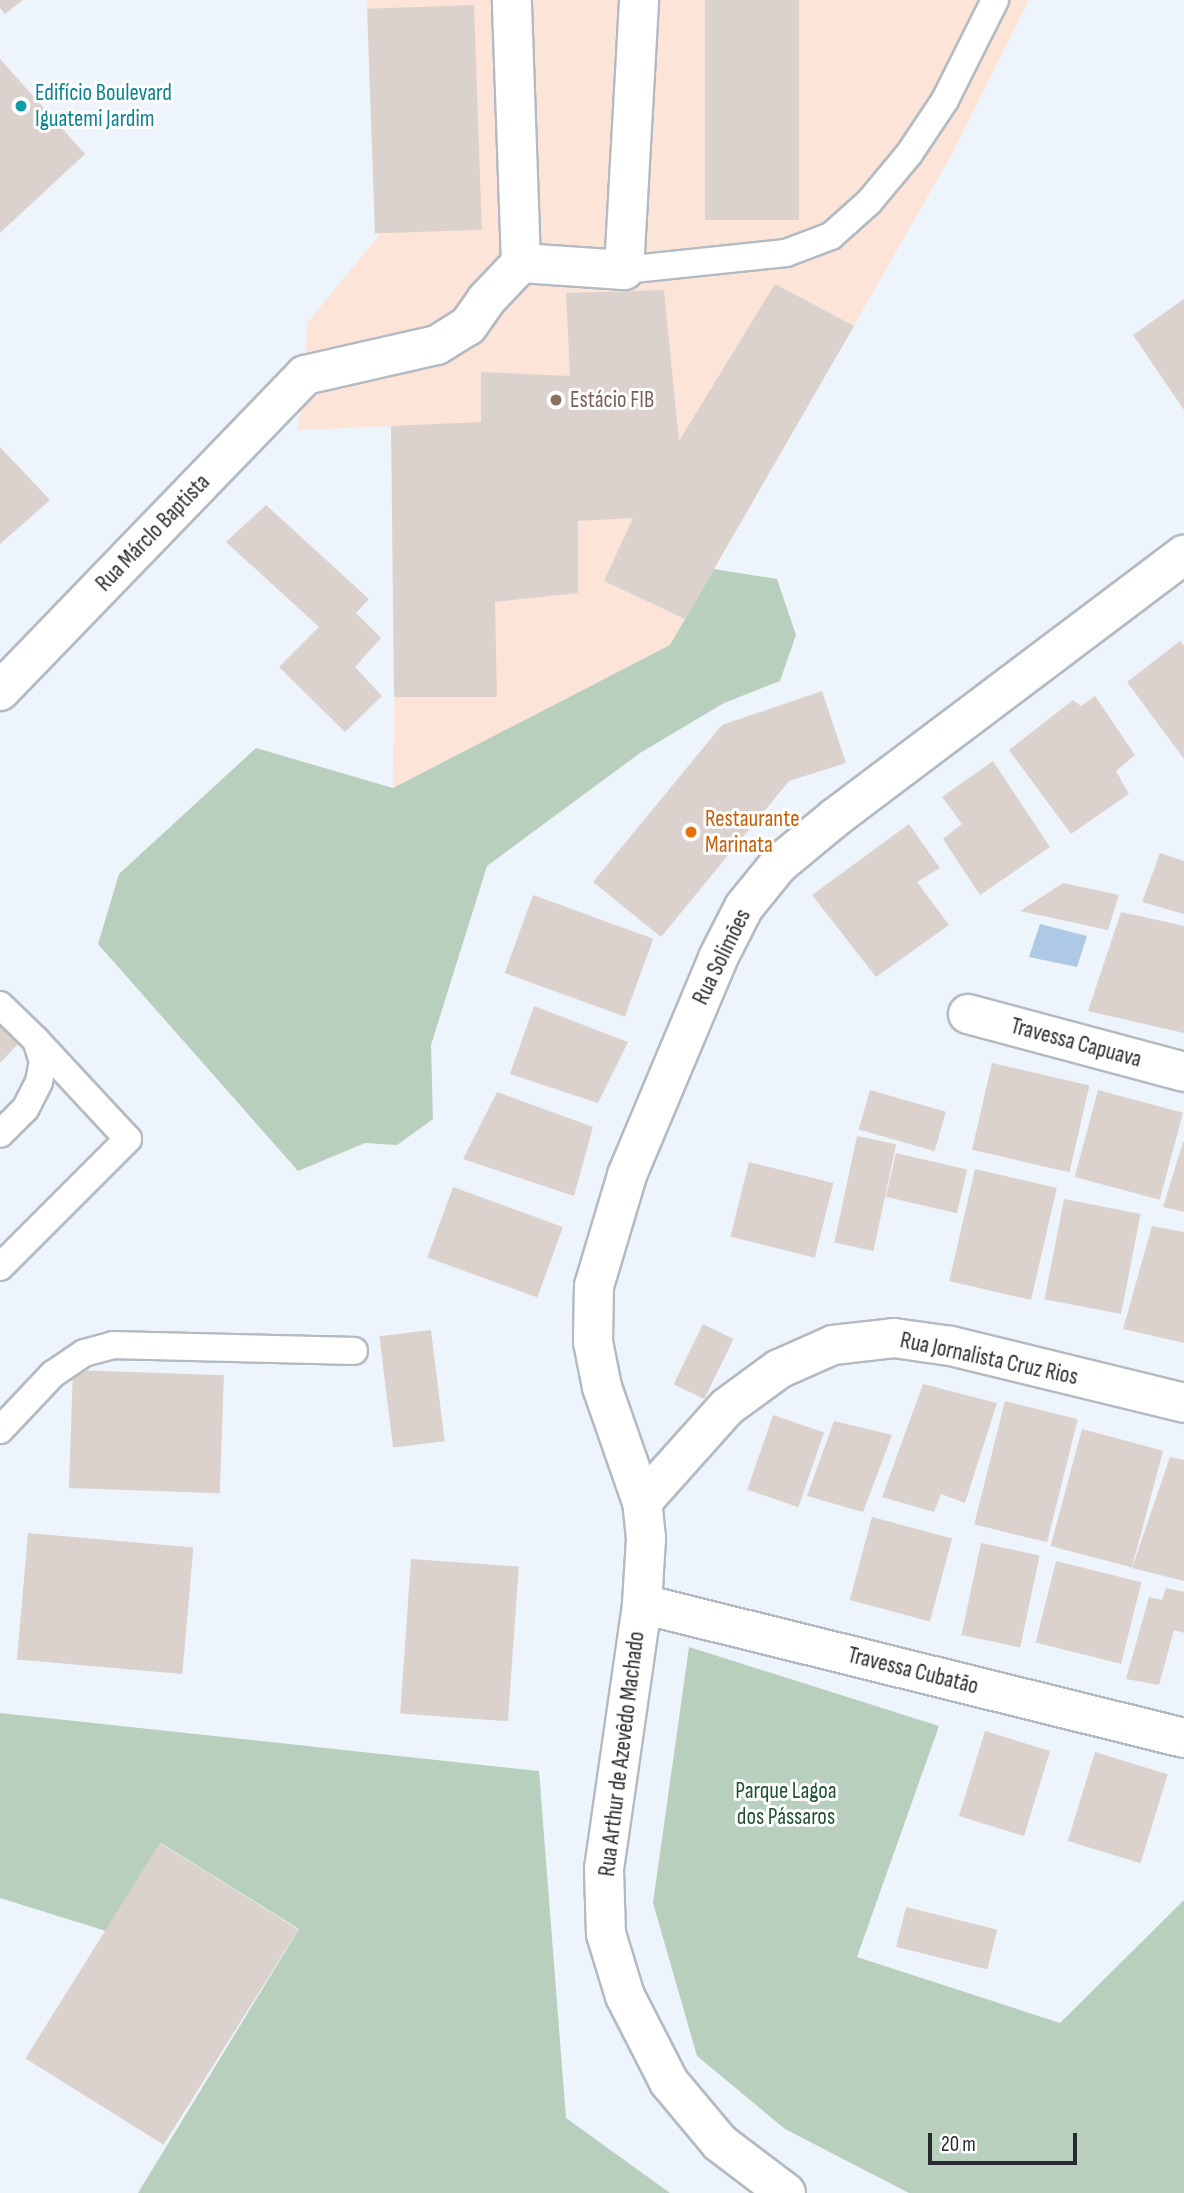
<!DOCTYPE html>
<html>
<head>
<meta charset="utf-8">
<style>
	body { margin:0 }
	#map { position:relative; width:1184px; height:2193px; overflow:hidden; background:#eef4fb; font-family:"Sofia Sans Condensed",sans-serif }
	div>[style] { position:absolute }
	.education>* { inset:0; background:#fce4d9 }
	.green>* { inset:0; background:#b9cfbd }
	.water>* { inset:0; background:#aec9e6 }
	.building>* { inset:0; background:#dbd2ce; transform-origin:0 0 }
	.roads { filter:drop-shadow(2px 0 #b4bac1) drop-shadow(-2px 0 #b4bac1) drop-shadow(0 2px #b4bac1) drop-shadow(0 -2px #b4bac1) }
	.service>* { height:26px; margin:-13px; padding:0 13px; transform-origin:13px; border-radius:13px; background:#fff }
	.minor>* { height:38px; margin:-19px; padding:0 19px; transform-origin:19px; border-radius:19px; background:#fff }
	.tertiary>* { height:38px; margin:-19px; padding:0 19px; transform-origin:19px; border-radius:19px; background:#fff }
	.dots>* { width:19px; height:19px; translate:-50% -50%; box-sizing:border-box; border:4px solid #fff; border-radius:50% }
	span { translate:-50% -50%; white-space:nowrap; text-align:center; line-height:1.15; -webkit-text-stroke:6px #fff; paint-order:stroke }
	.culture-label { font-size:23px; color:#0d838f }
	.left { translate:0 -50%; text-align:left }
	.education-label { font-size:23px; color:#785e54 }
	.street-label { font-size:23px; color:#282b2d }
	.food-label { font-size:23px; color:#c56008 }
	.park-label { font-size:23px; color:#20522f }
	.scale { position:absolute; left:928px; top:2133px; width:149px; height:32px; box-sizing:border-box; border:4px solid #282b2d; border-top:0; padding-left:9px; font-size:21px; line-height:24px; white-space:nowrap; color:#282b2d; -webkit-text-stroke:5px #fff; paint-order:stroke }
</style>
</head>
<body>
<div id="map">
	<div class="education">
		<div style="clip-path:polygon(367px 0,1029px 0,952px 154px,671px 645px,393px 788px,396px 579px,391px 426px,298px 430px,305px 375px,307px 323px,381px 233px)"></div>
	</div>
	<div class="green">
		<div style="clip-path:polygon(714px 569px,777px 579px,796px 635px,780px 681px,724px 703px,640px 753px,487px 866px,431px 1045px,433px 1119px,397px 1145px,365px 1143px,298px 1171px,98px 944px,119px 874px,256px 748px,393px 788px,670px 645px)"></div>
		<div style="clip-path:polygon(689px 1647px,939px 1726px,857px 1957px,1060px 2023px,1184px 1900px,1184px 2193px,909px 2193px,785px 2129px,697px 2056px,653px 1903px)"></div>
		<div style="clip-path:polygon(0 1713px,539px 1771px,566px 2118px,670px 2193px,138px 2193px,299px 1929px,161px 1843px,106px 1931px,0 1898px)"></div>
	</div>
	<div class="water">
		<div style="clip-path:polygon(1040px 924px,1087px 936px,1077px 967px,1029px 957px)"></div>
	</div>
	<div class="building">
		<div style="clip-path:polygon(0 0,23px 0,5px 14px,0 8px)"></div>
		<div style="left:705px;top:0;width:94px;height:220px"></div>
		<div style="left:474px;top:5px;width:225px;height:107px;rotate:88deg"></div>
		<div style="clip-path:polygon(0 59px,85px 154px,0 233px)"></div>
		<div style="clip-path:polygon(775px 284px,854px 326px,685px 619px,604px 581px,633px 518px,578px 521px,578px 593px,495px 602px,497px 697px,394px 697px,391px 426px,481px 422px,481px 372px,570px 376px,566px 293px,664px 290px,679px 441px)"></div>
		<div style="clip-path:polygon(1184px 299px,1184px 410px,1133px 335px)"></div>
		<div style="clip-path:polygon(0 447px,50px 500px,0 544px)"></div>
		<div style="clip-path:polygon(266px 505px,369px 599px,356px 613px,381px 638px,355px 667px,382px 696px,345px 732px,279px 667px,319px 627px,226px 542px)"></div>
		<div style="clip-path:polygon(1180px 641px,1184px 646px,1184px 759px,1127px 682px)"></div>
		<div style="clip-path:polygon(822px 691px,846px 763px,789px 781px,661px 937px,593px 882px,722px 725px)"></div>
		<div style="clip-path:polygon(1095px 696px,1135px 755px,1116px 771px,1129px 794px,1071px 834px,1009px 750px,1073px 700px,1081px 706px)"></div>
		<div style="clip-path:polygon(993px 761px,1050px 847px,980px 895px,943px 839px,962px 824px,942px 797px)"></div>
		<div style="clip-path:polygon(909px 824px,940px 868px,917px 882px,949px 925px,876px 977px,812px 895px)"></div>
		<div style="clip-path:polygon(1160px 853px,1184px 861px,1184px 914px,1142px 902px)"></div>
		<div style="clip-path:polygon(1063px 883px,1119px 895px,1108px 930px,1020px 911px)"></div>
		<div style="left:533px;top:895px;width:128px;height:83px;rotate:20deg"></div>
		<div style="clip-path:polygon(1121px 912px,1184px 926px,1184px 1033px,1088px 1011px)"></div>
		<div style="clip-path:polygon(534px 1006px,628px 1042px,598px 1103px,510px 1074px)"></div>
		<div style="clip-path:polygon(0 1019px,22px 1040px,0 1063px)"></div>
		<div style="left:992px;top:1063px;width:100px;height:89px;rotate:13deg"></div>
		<div style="left:870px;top:1090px;width:79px;height:41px;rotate:16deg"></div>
		<div style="left:1098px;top:1090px;width:88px;height:90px;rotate:15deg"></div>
		<div style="clip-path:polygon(497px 1092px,593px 1127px,574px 1196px,463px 1159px)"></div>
		<div style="left:857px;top:1136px;width:40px;height:109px;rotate:12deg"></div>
		<div style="clip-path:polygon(1183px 1142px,1184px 1142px,1184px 1212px,1163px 1207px)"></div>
		<div style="left:896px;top:1153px;width:73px;height:45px;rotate:13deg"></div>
		<div style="left:749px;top:1162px;width:87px;height:77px;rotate:14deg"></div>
		<div style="left:975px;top:1169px;width:84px;height:115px;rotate:13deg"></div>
		<div style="left:453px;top:1187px;width:117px;height:75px;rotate:20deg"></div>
		<div style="left:1064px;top:1199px;width:78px;height:102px;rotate:11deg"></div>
		<div style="clip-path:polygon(1152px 1226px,1184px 1232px,1184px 1343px,1123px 1329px)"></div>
		<div style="left:703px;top:1324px;width:34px;height:67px;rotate:26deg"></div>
		<div style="left:431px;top:1330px;width:112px;height:52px;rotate:83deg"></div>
		<div style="left:73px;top:1370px;width:151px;height:118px;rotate:2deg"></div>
		<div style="clip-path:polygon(923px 1384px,997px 1403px,965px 1503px,941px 1494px,934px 1512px,882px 1497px)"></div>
		<div style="left:1005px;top:1401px;width:75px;height:127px;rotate:14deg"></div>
		<div style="left:773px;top:1415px;width:54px;height:79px;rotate:19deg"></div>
		<div style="clip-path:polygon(834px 1421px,892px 1435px,863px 1512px,807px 1496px)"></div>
		<div style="left:1082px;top:1429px;width:84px;height:121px;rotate:15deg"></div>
		<div style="clip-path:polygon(1170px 1457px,1184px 1460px,1184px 1581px,1132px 1568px)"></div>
		<div style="left:872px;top:1517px;width:83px;height:86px;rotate:15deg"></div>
		<div style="left:28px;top:1533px;width:166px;height:127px;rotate:5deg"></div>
		<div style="left:981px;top:1543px;width:60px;height:94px;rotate:12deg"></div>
		<div style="left:411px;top:1559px;width:108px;height:155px;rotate:4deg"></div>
		<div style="left:1056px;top:1561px;width:88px;height:84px;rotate:14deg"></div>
		<div style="clip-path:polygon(1166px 1588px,1184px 1592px,1184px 1633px,1174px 1630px,1159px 1685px,1126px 1679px,1149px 1597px,1162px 1600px)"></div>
		<div style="left:985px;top:1731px;width:68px;height:89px;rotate:17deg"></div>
		<div style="left:1095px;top:1752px;width:76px;height:93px;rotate:17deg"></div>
		<div style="left:160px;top:1843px;width:163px;height:254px;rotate:32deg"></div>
		<div style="left:906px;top:1907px;width:94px;height:41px;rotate:14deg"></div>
	</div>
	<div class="roads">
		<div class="service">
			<div style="left:624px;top:270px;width:163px;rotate:-6deg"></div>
			<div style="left:786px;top:253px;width:48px;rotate:-20.7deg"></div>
			<div style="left:831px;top:236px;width:51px;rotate:-41.8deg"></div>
			<div style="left:869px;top:202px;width:62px;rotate:-50.2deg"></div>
			<div style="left:909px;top:154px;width:65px;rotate:-56.3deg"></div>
			<div style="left:945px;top:100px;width:112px;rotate:-63.4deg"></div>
			<div style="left:0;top:1005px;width:50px;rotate:44.2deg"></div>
			<div style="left:36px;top:1040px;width:22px;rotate:72deg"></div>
			<div style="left:43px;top:1061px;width:21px;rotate:101deg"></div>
			<div style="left:39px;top:1082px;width:30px;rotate:117deg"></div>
			<div style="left:25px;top:1109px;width:35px;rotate:135deg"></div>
			<div style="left:0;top:1267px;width:181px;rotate:-45deg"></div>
			<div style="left:128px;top:1139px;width:135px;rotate:-132.9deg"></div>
			<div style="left:0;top:1430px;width:77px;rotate:-46.6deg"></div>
			<div style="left:53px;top:1374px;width:37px;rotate:-34deg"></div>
			<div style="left:84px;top:1353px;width:30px;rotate:-15deg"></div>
			<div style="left:113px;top:1345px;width:241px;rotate:1.4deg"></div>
		</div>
		<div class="minor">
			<div style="left:521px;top:263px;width:103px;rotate:3.9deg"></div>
			<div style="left:624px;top:270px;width:270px;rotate:-86.8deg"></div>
			<div style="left:0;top:691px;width:439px;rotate:-46deg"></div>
			<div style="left:305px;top:375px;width:135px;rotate:-12.8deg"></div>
			<div style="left:437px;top:345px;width:36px;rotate:-32deg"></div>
			<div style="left:468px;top:326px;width:32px;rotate:-55deg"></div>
			<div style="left:486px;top:300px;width:51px;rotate:-46.6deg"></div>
			<div style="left:521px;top:263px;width:263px;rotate:-92deg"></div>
			<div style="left:968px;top:1014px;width:224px;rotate:15deg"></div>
			<div style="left:642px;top:1502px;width:127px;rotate:-48.2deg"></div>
			<div style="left:727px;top:1407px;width:64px;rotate:-36.2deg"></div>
			<div style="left:779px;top:1369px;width:59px;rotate:-24deg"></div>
			<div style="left:833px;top:1345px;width:61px;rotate:-6.5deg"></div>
			<div style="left:894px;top:1338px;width:58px;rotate:8deg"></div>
			<div style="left:951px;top:1346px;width:240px;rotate:13.7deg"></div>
			<div style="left:642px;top:1604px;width:558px;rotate:13.89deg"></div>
		</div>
		<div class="tertiary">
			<div style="left:786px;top:2193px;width:83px;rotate:-142.9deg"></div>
			<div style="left:720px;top:2143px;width:80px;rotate:-129.9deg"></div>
			<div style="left:669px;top:2082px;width:97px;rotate:-117.1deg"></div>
			<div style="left:625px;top:1996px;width:65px;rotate:-107deg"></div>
			<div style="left:606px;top:1934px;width:65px;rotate:-91.8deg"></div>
			<div style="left:604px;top:1869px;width:268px;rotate:-81.8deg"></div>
			<div style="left:642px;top:1604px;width:66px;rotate:-86.5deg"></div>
			<div style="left:646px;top:1538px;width:36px;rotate:-96deg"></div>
			<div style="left:642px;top:1502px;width:122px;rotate:-109.2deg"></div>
			<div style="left:602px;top:1387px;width:46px;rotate:-101.3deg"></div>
			<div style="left:593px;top:1342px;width:56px;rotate:-89deg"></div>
			<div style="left:594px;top:1286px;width:116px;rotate:-73.4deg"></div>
			<div style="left:627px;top:1175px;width:235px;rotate:-67.2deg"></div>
			<div style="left:718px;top:958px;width:57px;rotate:-63deg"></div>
			<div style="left:744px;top:907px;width:55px;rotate:-50.9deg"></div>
			<div style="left:779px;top:864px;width:74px;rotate:-39.5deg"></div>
			<div style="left:836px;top:817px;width:436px;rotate:-37deg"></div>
		</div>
	</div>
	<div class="dots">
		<div style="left:21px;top:106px;background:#0f9aa8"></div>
		<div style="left:556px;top:400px;background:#8d6e63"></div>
		<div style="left:691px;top:832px;background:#e8710a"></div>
	</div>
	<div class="culture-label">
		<span class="left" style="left:35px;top:106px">Edifício Boulevard<br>Iguatemi Jardim</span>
	</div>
	<div class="education-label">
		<span class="left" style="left:570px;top:400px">Estácio FIB</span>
	</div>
	<div class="street-label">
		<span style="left:153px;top:533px;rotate:-46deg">Rua Márclo Baptista</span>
		<span style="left:722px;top:957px;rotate:-64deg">Rua Solimões</span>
		<span style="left:1076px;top:1043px;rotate:15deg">Travessa Capuava</span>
		<span style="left:989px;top:1359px;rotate:12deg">Rua Jornalista Cruz Rios</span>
		<span style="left:913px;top:1671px;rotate:14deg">Travessa Cubatão</span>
		<span style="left:622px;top:1754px;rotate:-83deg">Rua Arthur de Azevêdo Machado</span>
	</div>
	<div class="food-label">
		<span class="left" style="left:705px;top:832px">Restaurante<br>Marinata</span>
	</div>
	<div class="park-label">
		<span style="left:786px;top:1804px">Parque Lagoa<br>dos Pássaros</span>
	</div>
	<div class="scale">20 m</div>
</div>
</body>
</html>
